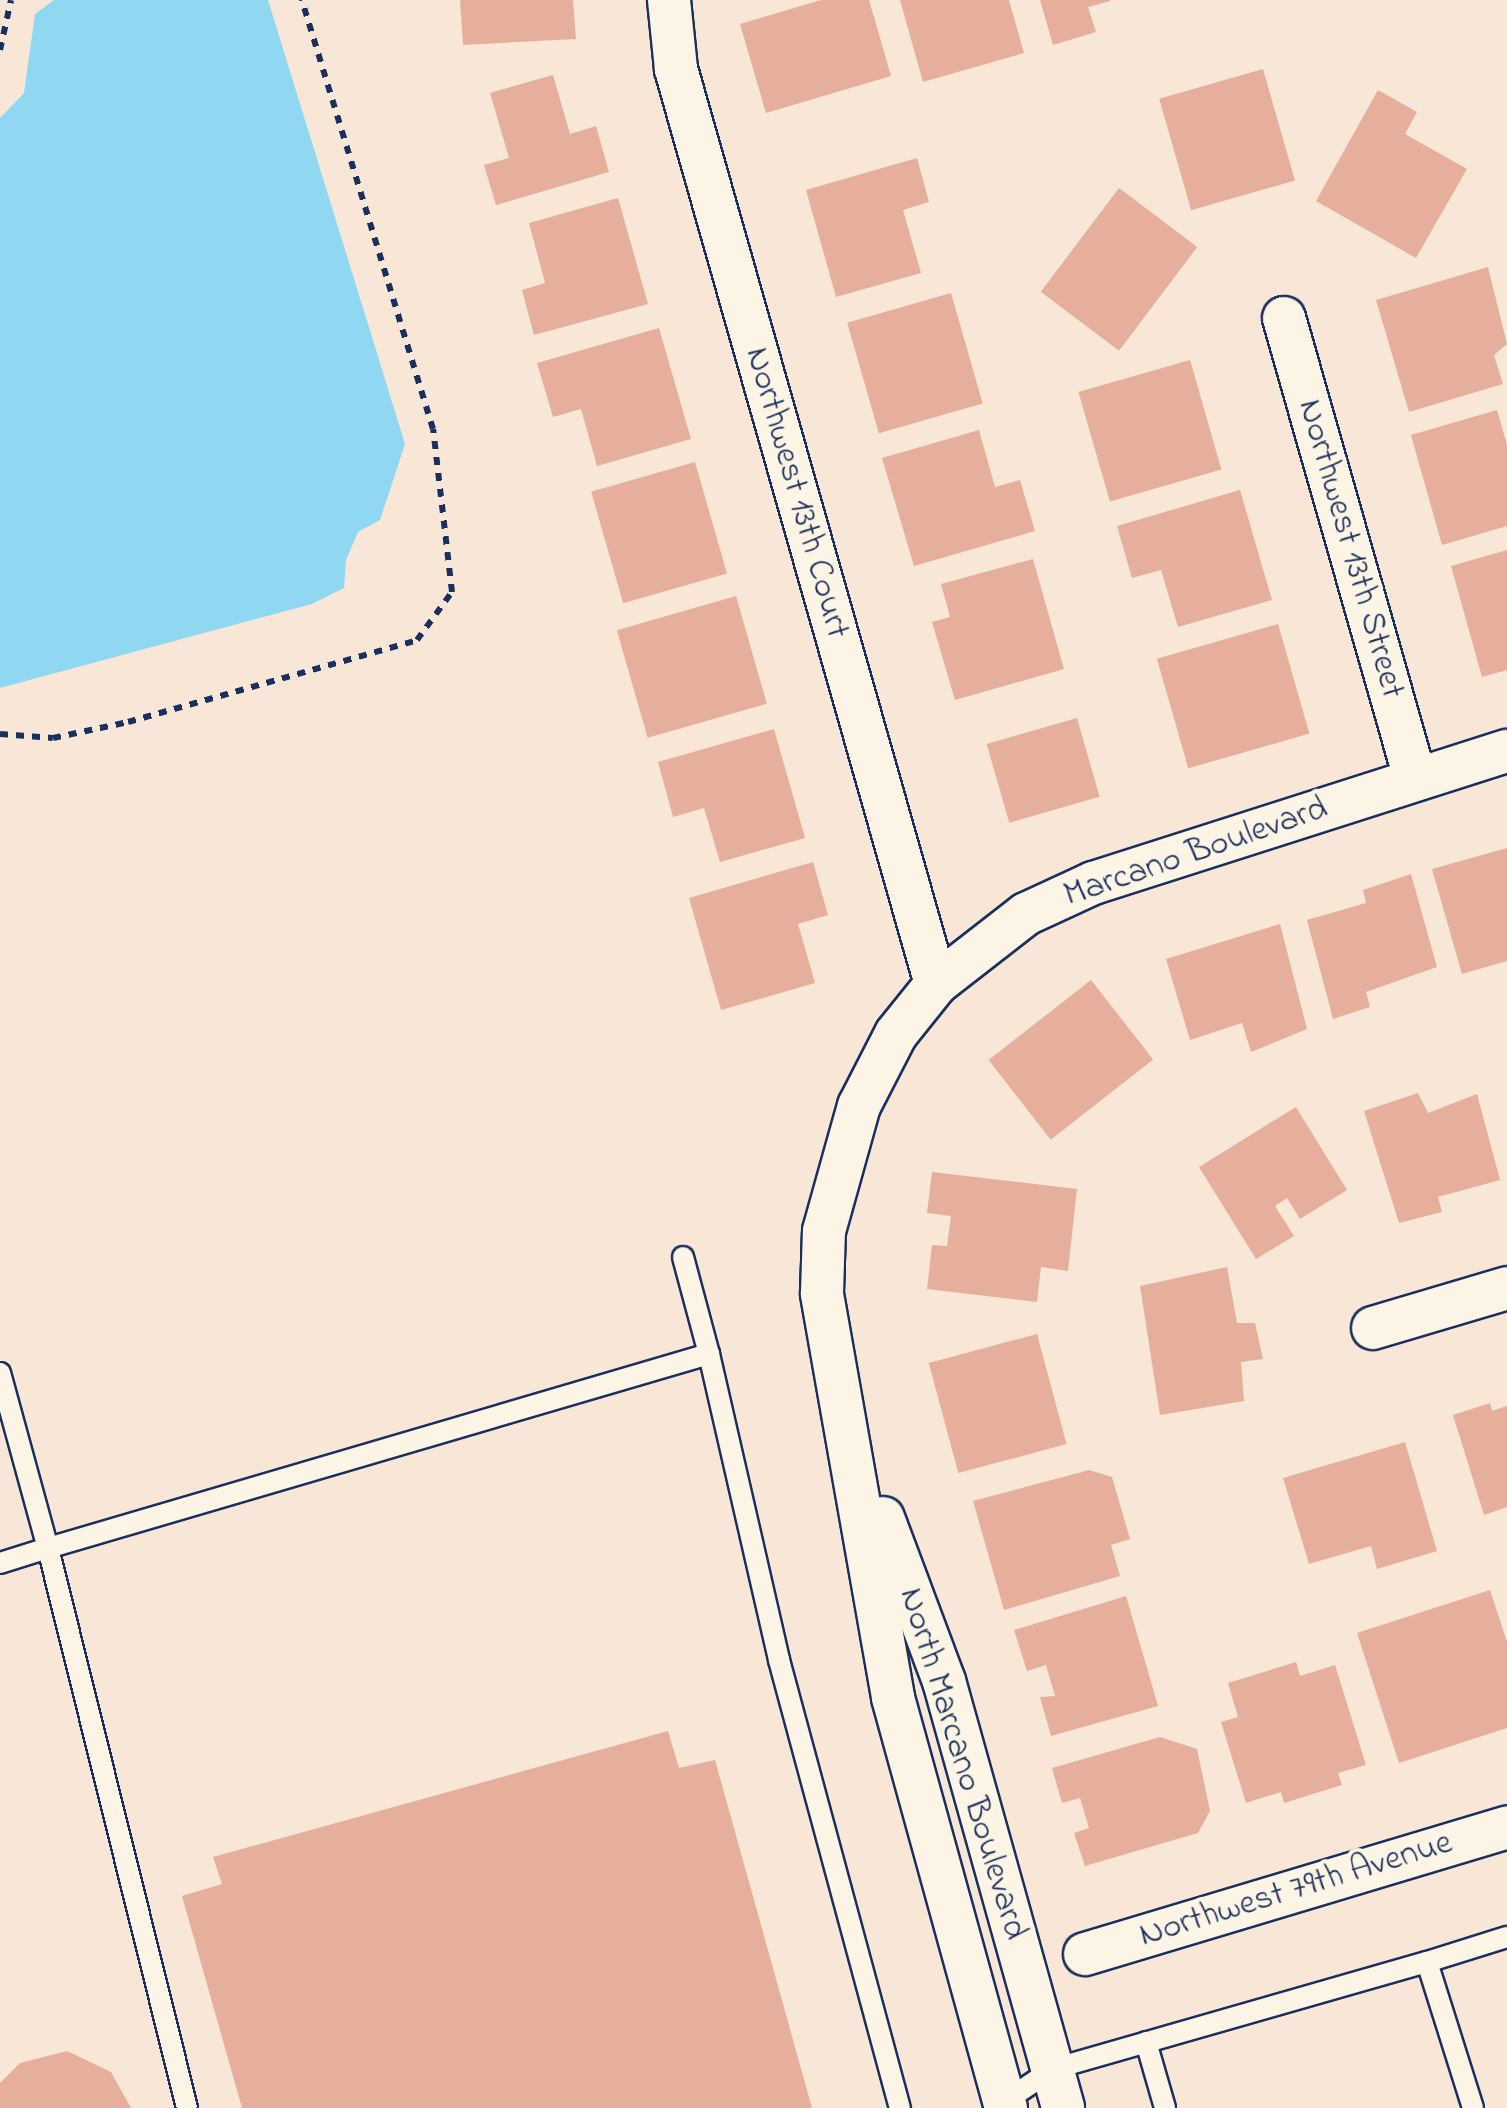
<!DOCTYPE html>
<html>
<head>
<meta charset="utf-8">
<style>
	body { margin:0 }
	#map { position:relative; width:1507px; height:2108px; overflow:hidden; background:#f8e7d6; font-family:"Indie Flower",sans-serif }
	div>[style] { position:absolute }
	.water>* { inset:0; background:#90d8f2 }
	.building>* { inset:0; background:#e6af9c; transform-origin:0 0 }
	.path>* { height:6px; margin-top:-3px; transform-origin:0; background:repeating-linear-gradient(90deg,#1b2f5e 0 8px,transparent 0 16px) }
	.roads { filter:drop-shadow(2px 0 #1b2f5e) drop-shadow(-2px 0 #1b2f5e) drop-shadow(0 2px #1b2f5e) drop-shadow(0 -2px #1b2f5e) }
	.lane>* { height:20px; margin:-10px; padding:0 10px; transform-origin:10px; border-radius:10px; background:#fcf5e5 }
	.street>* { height:42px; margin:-21px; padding:0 21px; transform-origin:21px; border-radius:21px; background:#fcf5e5 }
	span { translate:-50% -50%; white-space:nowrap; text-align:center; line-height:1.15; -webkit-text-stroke:8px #fcf5e5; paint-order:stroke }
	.street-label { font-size:35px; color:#1b2f5e }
</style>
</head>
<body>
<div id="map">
	<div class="water">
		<div style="clip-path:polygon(54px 0,268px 0,405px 444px,380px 520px,358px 532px,346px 560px,344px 588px,312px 604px,0 688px,0 118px,24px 93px,35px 14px)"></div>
	</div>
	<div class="building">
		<div style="clip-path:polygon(460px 0,573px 0,576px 39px,463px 45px)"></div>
		<div style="clip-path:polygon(821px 0,869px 0,891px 76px,766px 113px,740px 24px)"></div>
		<div style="clip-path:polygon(900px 0,1009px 0,1024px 53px,923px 82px)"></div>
		<div style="clip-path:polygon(1040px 0,1110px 0,1110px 1px,1088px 7px,1096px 32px,1053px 45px)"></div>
		<div style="left:1263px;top:69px;width:116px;height:108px;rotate:74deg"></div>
		<div style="clip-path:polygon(553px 75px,570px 134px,596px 126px,609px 172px,496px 205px,484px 165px,509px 158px,490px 93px)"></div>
		<div style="clip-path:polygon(1378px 90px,1417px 112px,1405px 134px,1467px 169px,1416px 258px,1316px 201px)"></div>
		<div style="clip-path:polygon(917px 158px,929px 202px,903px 210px,921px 273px,836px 297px,806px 190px)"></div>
		<div style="left:1119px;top:188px;width:98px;height:130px;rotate:37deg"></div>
		<div style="clip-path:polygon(618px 198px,648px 304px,534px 335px,522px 290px,545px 283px,529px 223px)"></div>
		<div style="clip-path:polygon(1488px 267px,1507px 344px,1494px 355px,1503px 384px,1409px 412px,1376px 300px)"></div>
		<div style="left:951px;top:293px;width:115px;height:108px;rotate:74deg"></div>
		<div style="clip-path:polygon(659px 328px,691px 439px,597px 466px,581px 409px,553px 417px,537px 363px)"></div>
		<div style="left:1190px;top:360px;width:114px;height:116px;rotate:74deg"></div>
		<div style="clip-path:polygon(1497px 410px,1507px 445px,1507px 526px,1442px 545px,1411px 435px)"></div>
		<div style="clip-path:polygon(979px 430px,995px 487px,1020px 480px,1035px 531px,914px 566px,882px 458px)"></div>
		<div style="left:695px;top:462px;width:116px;height:108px;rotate:74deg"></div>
		<div style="clip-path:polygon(1240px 490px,1272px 600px,1178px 627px,1161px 570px,1132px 578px,1117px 526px)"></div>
		<div style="clip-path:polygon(1507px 550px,1507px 670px,1482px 677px,1451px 566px)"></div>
		<div style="clip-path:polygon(1033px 559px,1064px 669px,955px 700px,932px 622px,950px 617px,941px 584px)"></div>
		<div style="left:736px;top:596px;width:112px;height:124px;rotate:74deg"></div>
		<div style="left:1278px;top:624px;width:114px;height:126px;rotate:74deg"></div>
		<div style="left:1077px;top:718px;width:82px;height:94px;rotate:74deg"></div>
		<div style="clip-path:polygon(774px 729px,805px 838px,720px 862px,704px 808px,673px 817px,658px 762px)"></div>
		<div style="clip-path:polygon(1507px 848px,1507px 961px,1462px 974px,1432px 869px)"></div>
		<div style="clip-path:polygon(813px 862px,828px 915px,798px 924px,815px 983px,721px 1010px,689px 898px)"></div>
		<div style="clip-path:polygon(1411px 874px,1437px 967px,1366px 992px,1370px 1007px,1333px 1019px,1307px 920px,1366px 903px,1363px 890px)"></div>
		<div style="clip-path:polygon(1280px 924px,1307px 1029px,1251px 1052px,1242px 1023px,1190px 1040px,1166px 959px)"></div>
		<div style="left:1091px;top:980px;width:101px;height:130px;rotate:52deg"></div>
		<div style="clip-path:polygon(1418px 1093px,1428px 1113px,1477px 1094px,1500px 1180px,1438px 1197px,1442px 1212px,1399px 1223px,1364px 1111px)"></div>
		<div style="clip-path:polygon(1296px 1107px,1347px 1190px,1300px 1219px,1287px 1198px,1275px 1206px,1294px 1236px,1256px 1259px,1199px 1167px)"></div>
		<div style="clip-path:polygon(932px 1172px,1077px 1189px,1068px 1271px,1041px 1267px,1037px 1302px,927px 1289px,932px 1245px,947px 1246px,951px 1216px,927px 1213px)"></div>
		<div style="clip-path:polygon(1227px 1267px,1237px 1323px,1255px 1323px,1263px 1359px,1241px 1362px,1244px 1401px,1160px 1415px,1140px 1286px)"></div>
		<div style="left:1037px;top:1334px;width:114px;height:112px;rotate:75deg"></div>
		<div style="clip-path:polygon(1490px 1403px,1492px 1411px,1507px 1406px,1507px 1507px,1484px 1515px,1453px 1415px)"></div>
		<div style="clip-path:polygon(1405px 1442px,1437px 1551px,1377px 1569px,1371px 1546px,1309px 1564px,1283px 1478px)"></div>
		<div style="clip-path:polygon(1089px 1470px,1112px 1477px,1130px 1539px,1111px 1545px,1120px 1576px,1004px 1610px,973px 1501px)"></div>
		<div style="clip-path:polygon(1490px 1590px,1507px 1642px,1507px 1728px,1399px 1763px,1357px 1633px)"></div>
		<div style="clip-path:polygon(1126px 1596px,1158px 1706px,1051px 1736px,1040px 1697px,1055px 1696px,1046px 1665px,1027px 1671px,1014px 1630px)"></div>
		<div style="clip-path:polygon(1296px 1662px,1300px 1676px,1335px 1665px,1366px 1765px,1338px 1773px,1342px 1785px,1284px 1803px,1281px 1792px,1246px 1803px,1221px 1722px,1238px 1717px,1228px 1683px)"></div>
		<div style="clip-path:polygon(668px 1731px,679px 1768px,715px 1760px,812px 2108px,242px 2108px,182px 1896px,222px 1884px,213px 1857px)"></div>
		<div style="clip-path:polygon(1160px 1737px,1197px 1749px,1210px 1811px,1198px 1833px,1085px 1866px,1074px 1833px,1089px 1828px,1080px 1798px,1062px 1803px,1052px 1768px)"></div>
		<div style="clip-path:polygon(67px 2051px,111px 2072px,131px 2108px,0 2108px,0 2083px,20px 2063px)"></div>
	</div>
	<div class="path">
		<div style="left:0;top:50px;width:51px;rotate:-77.6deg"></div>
		<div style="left:0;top:734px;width:53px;rotate:4.3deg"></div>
		<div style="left:53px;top:738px;width:77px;rotate:-12deg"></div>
		<div style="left:128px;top:722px;width:300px;rotate:-15.8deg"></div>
		<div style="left:417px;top:640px;width:59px;rotate:-53.9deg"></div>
		<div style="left:452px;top:592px;width:164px;rotate:-96.6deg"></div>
		<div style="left:433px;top:429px;width:449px;rotate:-107deg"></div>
	</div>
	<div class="roads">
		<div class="lane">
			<div style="left:683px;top:1257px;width:100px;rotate:75deg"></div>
			<div style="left:0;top:1373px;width:181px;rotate:74.7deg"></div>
			<div style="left:48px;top:1548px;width:689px;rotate:-16.36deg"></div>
			<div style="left:709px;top:1354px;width:314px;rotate:77.1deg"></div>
			<div style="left:779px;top:1660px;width:464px;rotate:74.9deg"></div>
			<div style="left:0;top:1563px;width:50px;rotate:-17.4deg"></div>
			<div style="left:48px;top:1548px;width:577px;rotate:76.06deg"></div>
			<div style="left:1427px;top:1962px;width:84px;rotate:-17.4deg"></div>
			<div style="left:1146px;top:2042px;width:69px;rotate:73.9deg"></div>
			<div style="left:1004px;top:2102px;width:59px;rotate:-34deg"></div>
			<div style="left:1053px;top:2069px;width:389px;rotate:-16deg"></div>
			<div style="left:1427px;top:1962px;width:153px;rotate:72.5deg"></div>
		</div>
		<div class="street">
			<div style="left:669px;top:0;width:69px;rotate:84.2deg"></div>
			<div style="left:676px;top:69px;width:951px;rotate:74.14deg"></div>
			<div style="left:1284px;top:318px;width:480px;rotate:74.1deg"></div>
			<div style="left:1373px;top:1328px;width:140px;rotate:-16.6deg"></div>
			<div style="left:883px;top:1518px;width:174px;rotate:69.5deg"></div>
			<div style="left:944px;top:1681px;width:443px;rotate:74.4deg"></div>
			<div style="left:1085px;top:1954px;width:441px;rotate:-16.7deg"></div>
			<div style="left:1006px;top:2108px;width:426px;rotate:-105.4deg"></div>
			<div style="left:893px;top:1697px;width:410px;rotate:-100deg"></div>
			<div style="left:822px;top:1293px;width:62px;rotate:-88.2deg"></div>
			<div style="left:824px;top:1231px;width:130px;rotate:-74.4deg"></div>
			<div style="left:859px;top:1106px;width:81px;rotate:-62.8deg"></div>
			<div style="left:896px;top:1034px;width:64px;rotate:-51.3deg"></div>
			<div style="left:936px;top:984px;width:114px;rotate:-37.9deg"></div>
			<div style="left:1026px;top:914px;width:74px;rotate:-24.8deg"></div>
			<div style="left:1093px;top:883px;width:435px;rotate:-17.7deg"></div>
		</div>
	</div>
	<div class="street-label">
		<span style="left:796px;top:493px;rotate:74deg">Northwest 13th Court</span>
		<span style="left:1350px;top:549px;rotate:74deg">Northwest 13th Street</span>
		<span style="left:1196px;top:853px;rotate:-19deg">Marcano Boulevard</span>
		<span style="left:962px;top:1764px;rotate:73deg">North Marcano Boulevard</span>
		<span style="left:1296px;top:1890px;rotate:-17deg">Northwest 79th Avenue</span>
	</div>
</div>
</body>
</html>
